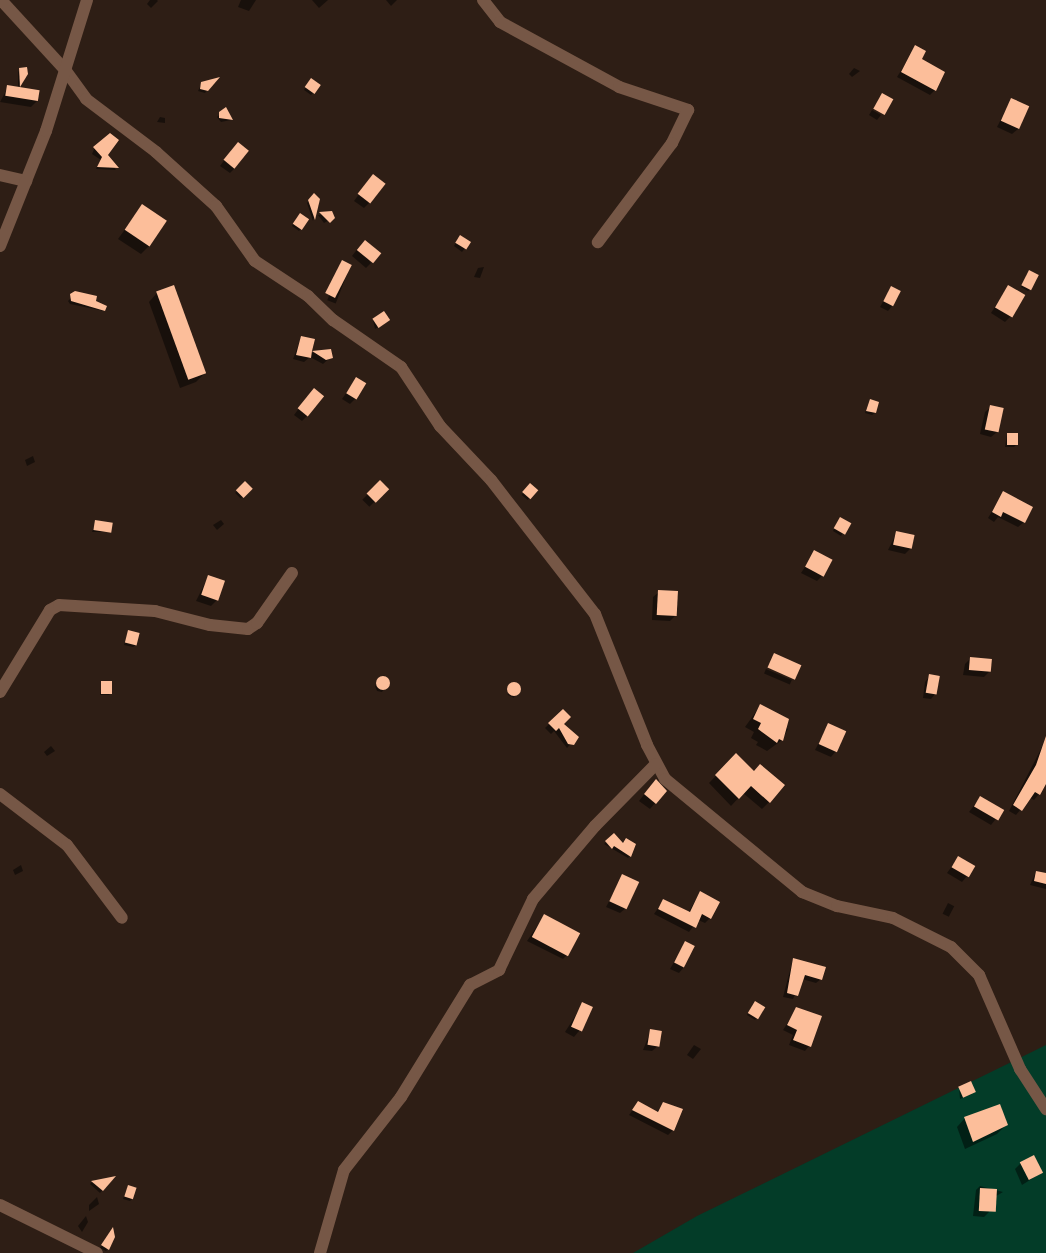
<!DOCTYPE html>
<html>
<head>
<meta charset="utf-8">
<style>
	body { margin:0 }
	#map { position:relative; width:1046px; height:1253px; overflow:hidden; background:#2e1e15; font-family:Jost,sans-serif }
	div>[style] { position:absolute }
	.green>* { inset:0; background:#033c28 }
	.shadow>* { inset:0; background:#0007; transform-origin:0 0 }
	.building>* { inset:0; background:#fcbe9a; transform-origin:0 0 }
	.round { border-radius:50% }
	.street>* { height:12px; margin:-6px; padding:0 6px; transform-origin:6px; border-radius:6px; background:#765746 }
	span { translate:-50% -50%; white-space:nowrap; text-align:center; line-height:1.15; -webkit-text-stroke:6px #2e1e15; paint-order:stroke }
</style>
</head>
<body>
<div id="map">
	<div class="green">
		<div style="clip-path:polygon(1046px 1045px,1046px 1253px,633px 1253px,697px 1216px)"></div>
	</div>
	<div class="shadow">
		<div style="clip-path:polygon(150px 0,157px 0,158px 1px,151px 8px,147px 4px)"></div>
		<div style="clip-path:polygon(241px 0,256px 0,249px 11px,238px 7px)"></div>
		<div style="clip-path:polygon(312px 0,328px 0,319px 8px)"></div>
		<div style="clip-path:polygon(386px 0,397px 0,391px 6px)"></div>
		<div style="clip-path:polygon(916px 47px,935px 90px,930px 95px,897px 77px)"></div>
		<div style="clip-path:polygon(854px 68px,860px 71px,852px 77px,849px 74px)"></div>
		<div style="clip-path:polygon(20px 70px,27px 74px,18px 87px,18px 72px)"></div>
		<div style="clip-path:polygon(309px 82px,313px 93px,311px 95px,304px 90px)"></div>
		<div style="clip-path:polygon(202px 83px,207px 90px,205px 93px,198px 91px)"></div>
		<div style="clip-path:polygon(8px 87px,37px 101px,31px 107px,0 102px)"></div>
		<div style="clip-path:polygon(1011px 100px,1018px 129px,1012px 134px,997px 127px)"></div>
		<div style="clip-path:polygon(226px 109px,231px 120px,221px 122px,217px 117px)"></div>
		<div style="clip-path:polygon(872px 110px,881px 115px,877px 120px,869px 115px)"></div>
		<div style="clip-path:polygon(160px 117px,165px 118px,165px 123px,157px 122px)"></div>
		<div style="clip-path:polygon(95px 147px,106px 156px,116px 170px,96px 169px,101px 160px,92px 154px)"></div>
		<div style="clip-path:polygon(232px 150px,235px 168px,230px 173px,220px 166px)"></div>
		<div style="clip-path:polygon(368px 182px,369px 203px,364px 208px,354px 201px)"></div>
		<div style="clip-path:polygon(314px 195px,318px 198px,313px 221px,307px 203px)"></div>
		<div style="clip-path:polygon(142px 206px,149px 246px,141px 254px,118px 239px)"></div>
		<div style="clip-path:polygon(332px 213px,331px 219px,324px 223px,318px 215px)"></div>
		<div style="clip-path:polygon(298px 217px,301px 229px,299px 231px,292px 226px)"></div>
		<div style="clip-path:polygon(458px 239px,469px 243px,462px 252px,454px 246px)"></div>
		<div style="clip-path:polygon(359px 247px,371px 263px,366px 268px,352px 256px)"></div>
		<div style="left:342px;top:262px;width:9px;height:41px;rotate:21deg"></div>
		<div style="clip-path:polygon(484px 267px,480px 278px,474px 277px,478px 268px)"></div>
		<div style="clip-path:polygon(1027px 274px,1031px 289px,1028px 291px,1021px 287px)"></div>
		<div style="clip-path:polygon(1008px 287px,1011px 316px,1005px 322px,991px 313px)"></div>
		<div style="clip-path:polygon(891px 288px,893px 305px,888px 311px,880px 307px)"></div>
		<div style="clip-path:polygon(76px 293px,94px 302px,104px 311px,70px 304px,68px 301px)"></div>
		<div style="clip-path:polygon(157px 293px,205px 373px,196px 382px,180px 388px,149px 302px)"></div>
		<div style="clip-path:polygon(373px 320px,386px 322px,375px 329px)"></div>
		<div style="clip-path:polygon(301px 338px,310px 353px,330px 351px,332px 356px,323px 364px,310px 357px,304px 362px,293px 359px)"></div>
		<div style="clip-path:polygon(356px 379px,355px 399px,350px 404px,342px 399px)"></div>
		<div style="clip-path:polygon(309px 395px,307px 416px,302px 421px,294px 415px)"></div>
		<div style="clip-path:polygon(870px 400px,875px 413px,872px 415px,865px 413px)"></div>
		<div style="clip-path:polygon(991px 407px,997px 432px,991px 437px,980px 434px,985px 412px)"></div>
		<div style="clip-path:polygon(1007px 434px,1016px 445px,1014px 447px,1005px 447px)"></div>
		<div style="clip-path:polygon(33px 456px,35px 462px,27px 466px,25px 460px)"></div>
		<div style="left:380px;top:482px;width:10px;height:25px;rotate:45deg"></div>
		<div style="left:245px;top:483px;width:8px;height:14px;rotate:45deg"></div>
		<div style="left:530px;top:485px;width:8px;height:13px;rotate:40deg"></div>
		<div style="clip-path:polygon(1003px 493px,1024px 522px,1018px 527px,998px 517px,994px 522px,988px 518px)"></div>
		<div style="clip-path:polygon(221px 520px,224px 524px,217px 530px,213px 525px)"></div>
		<div style="clip-path:polygon(838px 521px,849px 523px,841px 536px,833px 531px)"></div>
		<div style="clip-path:polygon(96px 522px,111px 532px,92px 532px)"></div>
		<div style="clip-path:polygon(897px 532px,911px 548px,905px 554px,888px 550px)"></div>
		<div style="clip-path:polygon(815px 552px,822px 576px,817px 581px,801px 573px)"></div>
		<div style="clip-path:polygon(208px 577px,216px 601px,211px 606px,196px 601px)"></div>
		<div style="clip-path:polygon(659px 592px,676px 615px,670px 621px,652px 620px,653px 597px)"></div>
		<div style="clip-path:polygon(128px 632px,136px 645px,133px 647px,124px 645px)"></div>
		<div style="clip-path:polygon(970px 659px,989px 672px,984px 677px,963px 675px,965px 664px)"></div>
		<div style="left:766px;top:669px;width:28px;height:5px;rotate:23deg"></div>
		<div style="clip-path:polygon(384px 675px,388px 683px,382px 692px,377px 691px,375px 686px)"></div>
		<div style="clip-path:polygon(930px 676px,936px 693px,931px 699px,923px 698px,925px 682px)"></div>
		<div style="clip-path:polygon(102px 683px,112px 692px,109px 695px,100px 695px)"></div>
		<div style="left:513px;top:684px;width:7px;height:12px;rotate:27deg"></div>
		<div style="clip-path:polygon(760px 706px,788px 729px,782px 740px,767px 751px,756px 745px,758px 742px,751px 738px,754px 732px,745px 727px)"></div>
		<div style="clip-path:polygon(563px 711px,562px 724px,577px 737px,567px 748px,554px 731px,551px 734px,545px 728px)"></div>
		<div style="clip-path:polygon(828px 725px,836px 751px,831px 757px,815px 750px)"></div>
		<div style="clip-path:polygon(51px 746px,55px 751px,47px 756px,44px 752px)"></div>
		<div style="clip-path:polygon(1042px 747px,1046px 748px,1046px 776px,1039px 794px,1034px 800px,1030px 798px,1016px 815px,1009px 811px)"></div>
		<div style="clip-path:polygon(736px 755px,769px 802px,762px 809px,743px 793px,731px 806px,709px 783px)"></div>
		<div style="clip-path:polygon(650px 787px,665px 791px,650px 809px,639px 801px)"></div>
		<div style="clip-path:polygon(980px 798px,1002px 811px,991px 825px,969px 812px)"></div>
		<div style="clip-path:polygon(614px 836px,630px 856px,628px 858px,604px 844px)"></div>
		<div style="clip-path:polygon(958px 858px,967px 876px,962px 882px,947px 873px)"></div>
		<div style="clip-path:polygon(21px 865px,23px 871px,15px 875px,13px 870px)"></div>
		<div style="clip-path:polygon(1036px 872px,1046px 875px,1046px 889px,1030px 885px)"></div>
		<div style="clip-path:polygon(623px 876px,626px 908px,620px 913px,606px 907px)"></div>
		<div style="clip-path:polygon(700px 893px,710px 918px,705px 923px,698px 920px,689px 932px,654px 914px,663px 901px,688px 913px)"></div>
		<div style="left:948px;top:903px;width:7px;height:12px;rotate:27deg"></div>
		<div style="clip-path:polygon(544px 916px,568px 954px,563px 959px,527px 941px)"></div>
		<div style="clip-path:polygon(685px 943px,684px 967px,679px 973px,670px 969px)"></div>
		<div style="clip-path:polygon(793px 959px,821px 979px,816px 983px,802px 979px,793px 999px,783px 997px)"></div>
		<div style="clip-path:polygon(583px 1004px,579px 1031px,574px 1037px,565px 1032px)"></div>
		<div style="clip-path:polygon(753px 1005px,757px 1018px,755px 1020px,747px 1015px)"></div>
		<div style="clip-path:polygon(797px 1008px,809px 1046px,805px 1051px,789px 1045px,793px 1035px,783px 1030px)"></div>
		<div style="clip-path:polygon(651px 1030px,658px 1046px,652px 1051px,643px 1050px)"></div>
		<div style="clip-path:polygon(694px 1045px,701px 1049px,693px 1059px,687px 1055px)"></div>
		<div style="clip-path:polygon(959px 1088px,972px 1094px,960px 1099px)"></div>
		<div style="clip-path:polygon(638px 1103px,656px 1113px,663px 1104px,673px 1130px,668px 1135px,629px 1115px)"></div>
		<div style="clip-path:polygon(965px 1118px,1006px 1125px,997px 1134px,965px 1149px,957px 1127px)"></div>
		<div style="clip-path:polygon(1021px 1163px,1041px 1173px,1022px 1185px,1015px 1169px)"></div>
		<div style="clip-path:polygon(112px 1178px,100px 1193px,90px 1184px,92px 1182px)"></div>
		<div style="clip-path:polygon(980px 1186px,1003px 1192px,986px 1202px,989px 1212px,984px 1217px,973px 1216px,976px 1190px)"></div>
		<div style="clip-path:polygon(128px 1187px,133px 1198px,130px 1201px,123px 1199px)"></div>
		<div style="clip-path:polygon(97px 1197px,99px 1204px,89px 1211px,89px 1205px)"></div>
		<div style="clip-path:polygon(86px 1216px,88px 1222px,82px 1232px,78px 1226px)"></div>
		<div style="clip-path:polygon(112px 1230px,108px 1249px,106px 1251px,100px 1248px)"></div>
	</div>
	<div class="building">
		<div style="clip-path:polygon(915px 45px,926px 51px,922px 59px,945px 72px,936px 91px,901px 72px)"></div>
		<div style="clip-path:polygon(27px 67px,28px 74px,20px 87px,19px 68px)"></div>
		<div style="clip-path:polygon(220px 77px,208px 91px,200px 89px,201px 82px)"></div>
		<div style="left:311px;top:78px;width:12px;height:11px;rotate:35deg"></div>
		<div style="left:7px;top:85px;width:33px;height:11px;rotate:9deg"></div>
		<div style="left:882px;top:93px;width:13px;height:18px;rotate:29deg"></div>
		<div style="left:1011px;top:98px;width:20px;height:25px;rotate:24deg"></div>
		<div style="clip-path:polygon(226px 107px,233px 120px,219px 118px,219px 112px)"></div>
		<div style="clip-path:polygon(110px 133px,119px 140px,108px 155px,119px 168px,97px 167px,102px 157px,93px 147px)"></div>
		<div style="left:238px;top:142px;width:14px;height:23px;rotate:39deg"></div>
		<div style="left:373px;top:174px;width:16px;height:25px;rotate:38deg"></div>
		<div style="clip-path:polygon(314px 193px,320px 199px,315px 220px,308px 200px)"></div>
		<div style="left:142px;top:204px;width:30px;height:31px;rotate:34deg"></div>
		<div style="clip-path:polygon(332px 211px,335px 218px,330px 223px,319px 212px)"></div>
		<div style="left:300px;top:213px;width:11px;height:13px;rotate:34deg"></div>
		<div style="left:460px;top:235px;width:13px;height:9px;rotate:32deg"></div>
		<div style="left:365px;top:240px;width:21px;height:13px;rotate:39deg"></div>
		<div style="left:342px;top:260px;width:11px;height:37px;rotate:27deg"></div>
		<div style="left:1029px;top:270px;width:11px;height:17px;rotate:27deg"></div>
		<div style="left:174px;top:285px;width:94px;height:19px;rotate:70deg"></div>
		<div style="left:1008px;top:285px;width:20px;height:26px;rotate:30deg"></div>
		<div style="left:891px;top:286px;width:11px;height:17px;rotate:27deg"></div>
		<div style="clip-path:polygon(75px 291px,97px 296px,96px 301px,107px 306px,105px 311px,71px 301px,70px 294px)"></div>
		<div style="left:384px;top:311px;width:11px;height:14px;rotate:56deg"></div>
		<div style="clip-path:polygon(301px 336px,315px 339px,312px 351px,331px 349px,333px 358px,326px 360px,312px 351px,311px 358px,296px 355px)"></div>
		<div style="left:356px;top:377px;width:12px;height:19px;rotate:31deg"></div>
		<div style="left:314px;top:388px;width:13px;height:26px;rotate:39deg"></div>
		<div style="clip-path:polygon(870px 399px,879px 402px,876px 413px,866px 411px)"></div>
		<div style="left:990px;top:405px;width:14px;height:25px;rotate:12deg"></div>
		<div style="left:1007px;top:433px;width:11px;height:12px"></div>
		<div style="left:380px;top:480px;width:13px;height:19px;rotate:45deg"></div>
		<div style="left:245px;top:481px;width:11px;height:13px;rotate:45deg"></div>
		<div style="left:530px;top:483px;width:11px;height:12px;rotate:41deg"></div>
		<div style="clip-path:polygon(1003px 491px,1033px 507px,1025px 523px,1003px 512px,1001px 517px,992px 512px)"></div>
		<div style="left:840px;top:517px;width:13px;height:13px;rotate:29deg"></div>
		<div style="left:95px;top:520px;width:18px;height:10px;rotate:9deg"></div>
		<div style="left:896px;top:531px;width:19px;height:14px;rotate:12deg"></div>
		<div style="left:814px;top:550px;width:21px;height:19px;rotate:28deg"></div>
		<div style="left:208px;top:575px;width:18px;height:21px;rotate:19deg"></div>
		<div style="left:658px;top:590px;width:20px;height:25px;rotate:3deg"></div>
		<div style="left:128px;top:630px;width:12px;height:13px;rotate:14deg"></div>
		<div style="left:774px;top:653px;width:30px;height:16px;rotate:24deg"></div>
		<div style="left:970px;top:657px;width:22px;height:13px;rotate:5deg"></div>
		<div style="left:929px;top:674px;width:11px;height:19px;rotate:10deg"></div>
		<div class="round" style="left:376px;top:676px;width:14px;height:14px"></div>
		<div style="left:101px;top:681px;width:11px;height:13px"></div>
		<div class="round" style="left:507px;top:682px;width:14px;height:14px"></div>
		<div style="clip-path:polygon(760px 704px,789px 719px,783px 741px,779px 739px,777px 743px,758px 729px,761px 723px,753px 719px)"></div>
		<div style="clip-path:polygon(563px 709px,571px 717px,564px 724px,579px 737px,574px 745px,568px 744px,559px 728px,556px 731px,548px 723px)"></div>
		<div style="left:828px;top:723px;width:20px;height:23px;rotate:24deg"></div>
		<div style="clip-path:polygon(1046px 736px,1046px 784px,1040px 795px,1035px 792px,1022px 811px,1013px 805px,1036px 765px)"></div>
		<div style="clip-path:polygon(736px 753px,754px 771px,760px 764px,785px 785px,770px 803px,751px 786px,739px 799px,715px 775px)"></div>
		<div style="clip-path:polygon(656px 779px,667px 791px,656px 804px,644px 794px)"></div>
		<div style="left:980px;top:796px;width:28px;height:12px;rotate:30deg"></div>
		<div style="clip-path:polygon(614px 833px,623px 843px,626px 838px,636px 844px,631px 857px,614px 846px,612px 849px,605px 841px)"></div>
		<div style="left:958px;top:856px;width:20px;height:13px;rotate:30deg"></div>
		<div style="clip-path:polygon(1036px 871px,1046px 873px,1046px 884px,1034px 881px)"></div>
		<div style="left:622px;top:874px;width:19px;height:30px;rotate:25deg"></div>
		<div style="clip-path:polygon(700px 891px,720px 902px,711px 919px,702px 914px,696px 928px,658px 909px,663px 899px,690px 912px)"></div>
		<div style="left:544px;top:914px;width:41px;height:26px;rotate:28deg"></div>
		<div style="left:685px;top:941px;width:11px;height:24px;rotate:27deg"></div>
		<div style="clip-path:polygon(793px 958px,826px 967px,822px 980px,805px 975px,798px 996px,787px 993px)"></div>
		<div style="left:755px;top:1001px;width:12px;height:14px;rotate:31deg"></div>
		<div style="left:582px;top:1002px;width:12px;height:27px;rotate:24deg"></div>
		<div style="clip-path:polygon(796px 1007px,822px 1016px,811px 1047px,793px 1040px,797px 1030px,787px 1025px)"></div>
		<div style="left:650px;top:1029px;width:12px;height:16px;rotate:9deg"></div>
		<div style="left:971px;top:1081px;width:12px;height:14px;rotate:66deg"></div>
		<div style="clip-path:polygon(638px 1101px,658px 1112px,663px 1102px,683px 1109px,674px 1131px,632px 1110px)"></div>
		<div style="clip-path:polygon(1000px 1104px,1008px 1125px,973px 1142px,964px 1117px)"></div>
		<div style="left:1034px;top:1155px;width:20px;height:16px;rotate:63deg"></div>
		<div style="clip-path:polygon(116px 1176px,103px 1191px,91px 1181px)"></div>
		<div style="left:128px;top:1185px;width:9px;height:12px;rotate:18deg"></div>
		<div style="left:980px;top:1188px;width:17px;height:23px;rotate:3deg"></div>
		<div style="clip-path:polygon(113px 1227px,115px 1237px,109px 1250px,101px 1245px)"></div>
	</div>
	<div class="street">
		<div style="left:1px;top:0;width:96px;rotate:47.5deg"></div>
		<div style="left:66px;top:71px;width:34px;rotate:54deg"></div>
		<div style="left:86px;top:99px;width:88px;rotate:37.1deg"></div>
		<div style="left:156px;top:152px;width:81px;rotate:42deg"></div>
		<div style="left:216px;top:206px;width:67px;rotate:54.7deg"></div>
		<div style="left:255px;top:261px;width:64px;rotate:33.4deg"></div>
		<div style="left:308px;top:296px;width:35px;rotate:44deg"></div>
		<div style="left:333px;top:320px;width:83px;rotate:34.7deg"></div>
		<div style="left:401px;top:367px;width:71px;rotate:56.5deg"></div>
		<div style="left:440px;top:426px;width:74px;rotate:46.6deg"></div>
		<div style="left:491px;top:480px;width:170px;rotate:52.2deg"></div>
		<div style="left:595px;top:614px;width:141px;rotate:68.3deg"></div>
		<div style="left:647px;top:745px;width:38px;rotate:62deg"></div>
		<div style="left:665px;top:779px;width:178px;rotate:39.5deg"></div>
		<div style="left:802px;top:892px;width:38px;rotate:22deg"></div>
		<div style="left:837px;top:906px;width:57px;rotate:12.1deg"></div>
		<div style="left:893px;top:918px;width:65px;rotate:26.6deg"></div>
		<div style="left:951px;top:947px;width:40px;rotate:45deg"></div>
		<div style="left:979px;top:975px;width:103px;rotate:66.4deg"></div>
		<div style="left:1020px;top:1069px;width:48px;rotate:57deg"></div>
		<div style="left:483px;top:0;width:28px;rotate:52deg"></div>
		<div style="left:500px;top:22px;width:136px;rotate:28.6deg"></div>
		<div style="left:619px;top:87px;width:73px;rotate:18.4deg"></div>
		<div style="left:688px;top:110px;width:37px;rotate:116deg"></div>
		<div style="left:672px;top:143px;width:124px;rotate:126.8deg"></div>
		<div style="left:0;top:175px;width:27px;rotate:13deg"></div>
		<div style="left:0;top:246px;width:124px;rotate:-68.2deg"></div>
		<div style="left:46px;top:131px;width:137px;rotate:-72.6deg"></div>
		<div style="left:0;top:692px;width:96px;rotate:-58.6deg"></div>
		<div style="left:50px;top:610px;width:10px;rotate:-29deg"></div>
		<div style="left:59px;top:605px;width:96px;rotate:3.6deg"></div>
		<div style="left:155px;top:611px;width:57px;rotate:14.3deg"></div>
		<div style="left:210px;top:625px;width:38px;rotate:6deg"></div>
		<div style="left:248px;top:629px;width:11px;rotate:-34deg"></div>
		<div style="left:257px;top:623px;width:61px;rotate:-55deg"></div>
		<div style="left:0;top:794px;width:84px;rotate:37.3deg"></div>
		<div style="left:67px;top:845px;width:91px;rotate:53deg"></div>
		<div style="left:0;top:1205px;width:108px;rotate:26.3deg"></div>
		<div style="left:320px;top:1253px;width:86px;rotate:-73.9deg"></div>
		<div style="left:344px;top:1170px;width:93px;rotate:-52deg"></div>
		<div style="left:401px;top:1097px;width:132px;rotate:-58.4deg"></div>
		<div style="left:470px;top:985px;width:33px;rotate:-27deg"></div>
		<div style="left:499px;top:970px;width:79px;rotate:-64.4deg"></div>
		<div style="left:533px;top:899px;width:96px;rotate:-49.7deg"></div>
		<div style="left:595px;top:826px;width:87px;rotate:-45.5deg"></div>
	</div>
</div>
</body>
</html>
